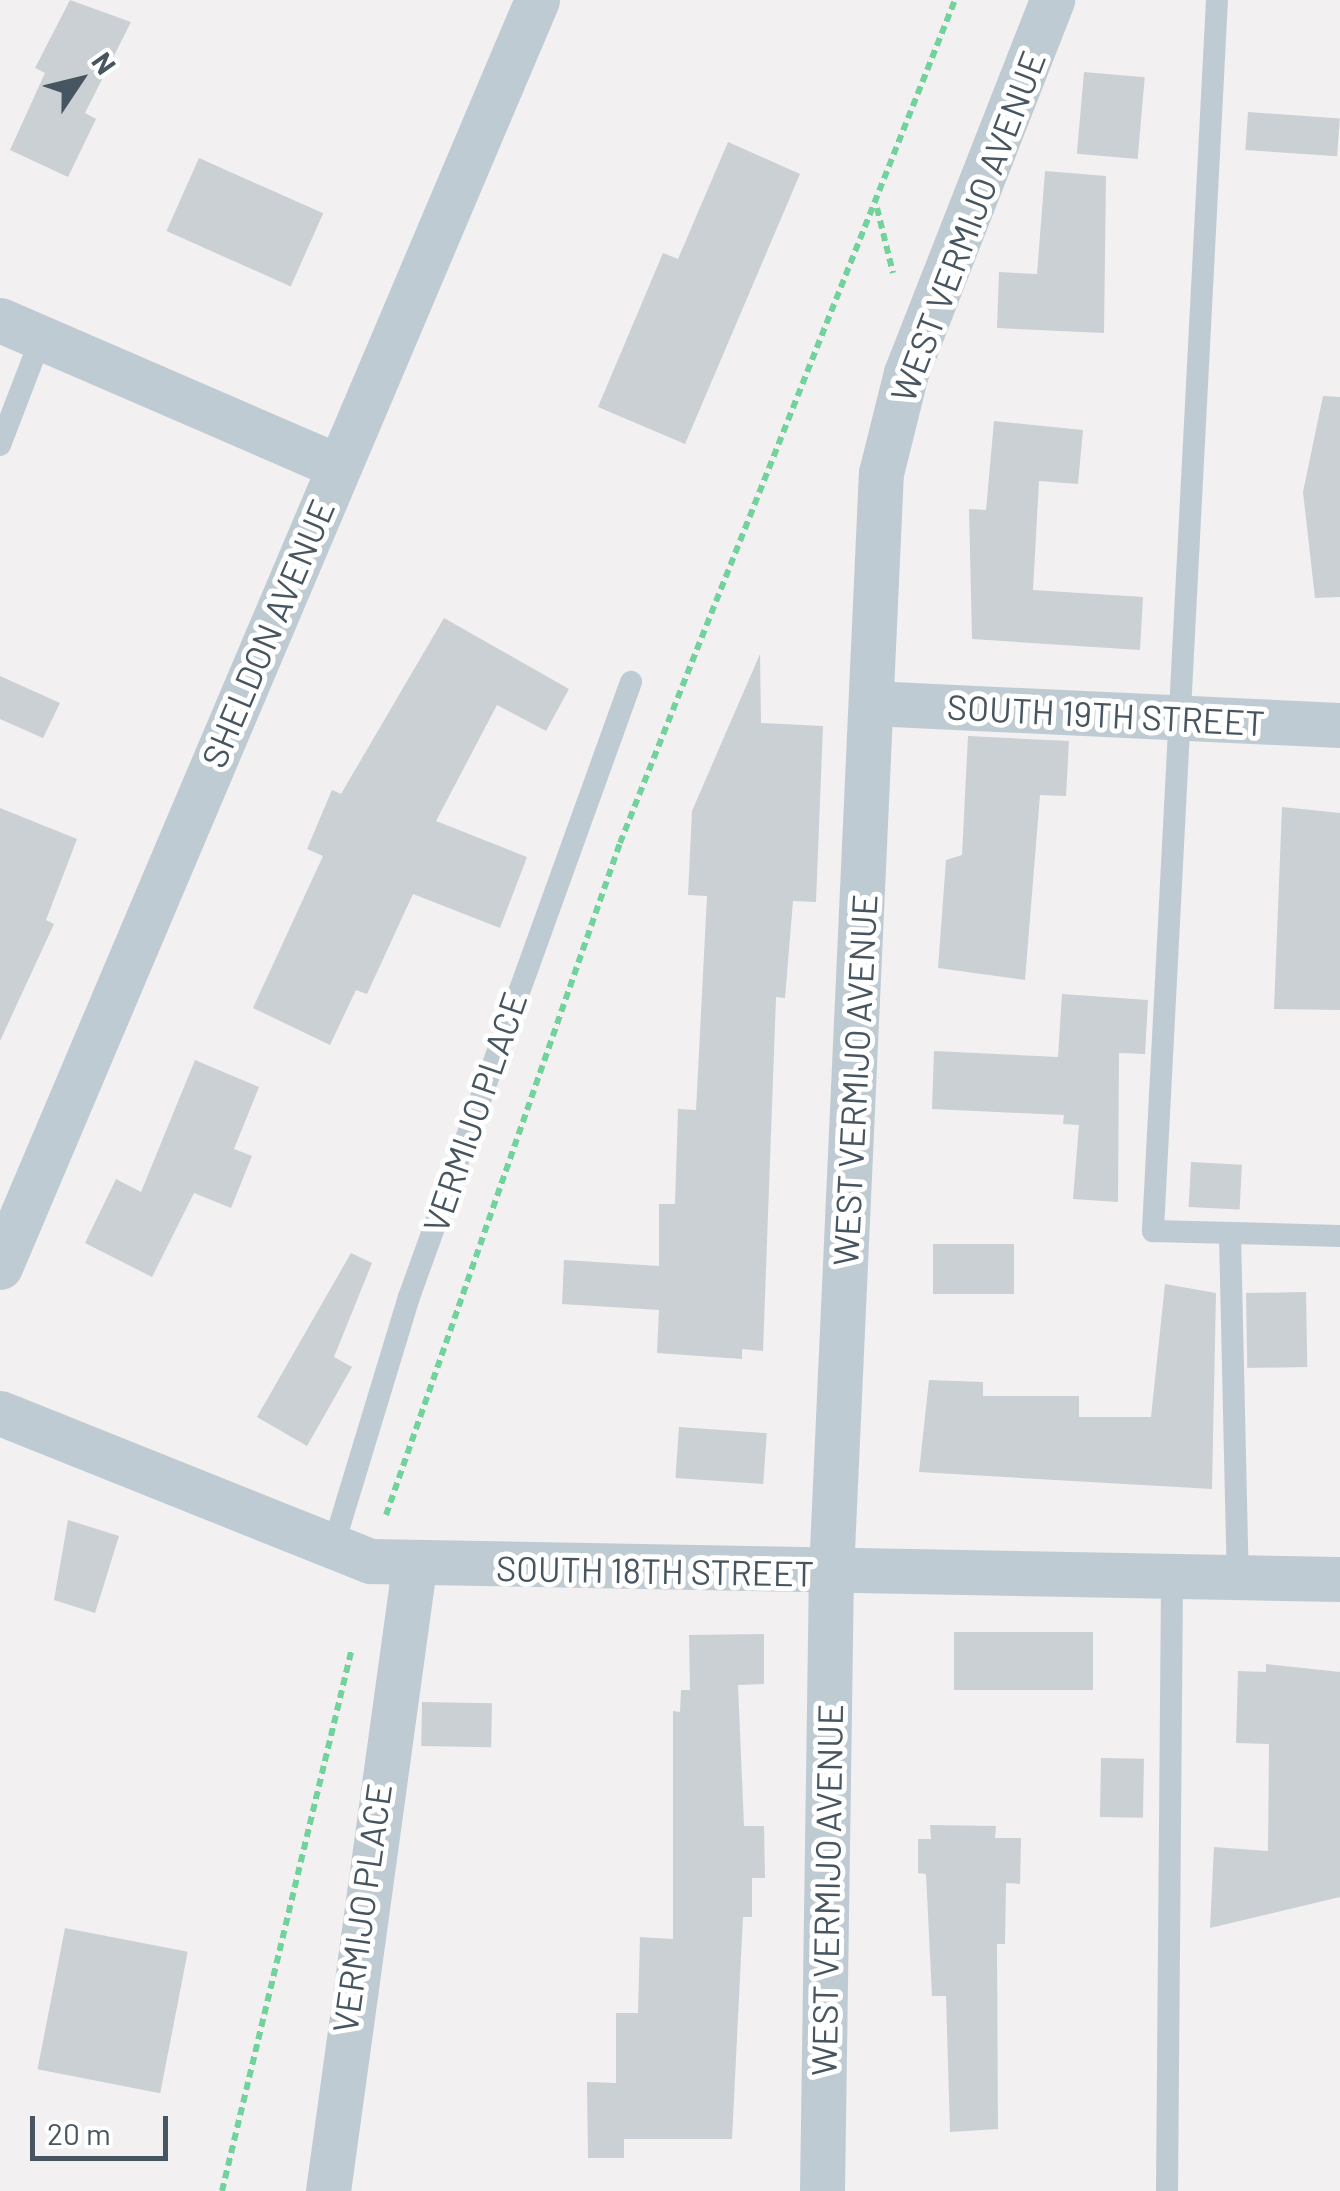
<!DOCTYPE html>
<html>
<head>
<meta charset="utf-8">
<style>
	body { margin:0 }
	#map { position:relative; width:1340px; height:2191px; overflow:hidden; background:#f2f0f0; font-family:Barlow,sans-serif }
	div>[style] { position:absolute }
	.building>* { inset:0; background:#cbd0d5; transform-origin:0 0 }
	.path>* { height:6px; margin-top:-3px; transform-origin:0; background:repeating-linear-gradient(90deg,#71d39b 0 8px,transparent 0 13px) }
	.service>* { height:22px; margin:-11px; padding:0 11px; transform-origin:11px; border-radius:11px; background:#bfcbd3 }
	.minor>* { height:45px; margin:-22.5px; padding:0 22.5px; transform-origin:22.5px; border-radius:22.5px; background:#bfcbd3 }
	span { translate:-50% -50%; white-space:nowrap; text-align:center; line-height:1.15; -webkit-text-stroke:10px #fff; paint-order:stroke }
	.street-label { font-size:35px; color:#46555f }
	.north { position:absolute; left:30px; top:30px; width:100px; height:100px; -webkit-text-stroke:8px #fff; paint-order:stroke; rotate:55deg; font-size:28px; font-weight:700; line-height:40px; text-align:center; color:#46555f }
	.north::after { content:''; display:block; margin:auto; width:35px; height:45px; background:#46555f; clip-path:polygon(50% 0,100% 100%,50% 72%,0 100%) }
	.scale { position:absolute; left:30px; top:2116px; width:138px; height:45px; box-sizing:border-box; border:5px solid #46555f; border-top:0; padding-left:12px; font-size:30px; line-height:35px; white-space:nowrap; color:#46555f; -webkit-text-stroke:8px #fff; paint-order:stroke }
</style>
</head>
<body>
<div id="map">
	<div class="building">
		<div style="clip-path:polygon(70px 0,131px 22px,85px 113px,96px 119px,68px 177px,10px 150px,45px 73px,35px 68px)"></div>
		<div style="left:1084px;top:72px;width:61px;height:82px;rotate:5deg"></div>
		<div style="left:1248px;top:112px;width:92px;height:38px;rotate:4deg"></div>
		<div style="clip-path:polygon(728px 142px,800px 174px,685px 444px,598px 407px,663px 253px,678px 259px)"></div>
		<div style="left:199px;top:158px;width:136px;height:80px;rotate:24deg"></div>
		<div style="clip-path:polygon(1045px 171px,1106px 176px,1104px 333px,997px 328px,999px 272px,1037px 274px)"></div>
		<div style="clip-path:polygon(1323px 396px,1340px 397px,1340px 597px,1315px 598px,1303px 492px)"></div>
		<div style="clip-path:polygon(994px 421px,1083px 430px,1078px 484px,1039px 481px,1033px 590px,1143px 597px,1140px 650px,972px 639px,969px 509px,986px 510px)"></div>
		<div style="clip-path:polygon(444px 618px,569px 689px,546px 731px,497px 705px,436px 821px,527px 857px,500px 928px,413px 894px,367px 994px,356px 990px,330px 1045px,253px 1008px,323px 856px,307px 849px,332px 790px,341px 794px)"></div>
		<div style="clip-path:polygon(760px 654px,761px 723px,823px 726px,816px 902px,793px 901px,785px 998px,776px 997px,763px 1351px,742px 1349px,742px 1359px,657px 1353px,659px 1310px,562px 1304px,564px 1260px,659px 1266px,659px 1204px,675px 1204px,678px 1109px,696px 1110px,707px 896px,688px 895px,692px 811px)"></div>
		<div style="clip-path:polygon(0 676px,60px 703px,43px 738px,0 719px)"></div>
		<div style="clip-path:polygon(968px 736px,1069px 741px,1066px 796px,1040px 795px,1025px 980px,938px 968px,946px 860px,962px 855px)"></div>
		<div style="clip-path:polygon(1282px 807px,1340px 813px,1340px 1010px,1274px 1009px)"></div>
		<div style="clip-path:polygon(0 808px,77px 839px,46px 920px,54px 924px,0 1041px)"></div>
		<div style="clip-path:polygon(1062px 994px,1148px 1000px,1145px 1054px,1119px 1053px,1118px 1202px,1073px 1199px,1079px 1125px,1063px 1124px,1064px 1115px,932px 1109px,934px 1051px,1058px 1057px)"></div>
		<div style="clip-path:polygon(195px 1060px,259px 1087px,234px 1149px,252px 1156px,231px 1208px,194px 1193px,152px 1277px,85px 1243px,116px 1179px,141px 1192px)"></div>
		<div style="left:1191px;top:1162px;width:51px;height:45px;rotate:3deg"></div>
		<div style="left:1014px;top:1244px;width:50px;height:81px;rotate:90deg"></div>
		<div style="clip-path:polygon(351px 1253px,372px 1263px,334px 1357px,352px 1367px,307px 1446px,257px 1417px)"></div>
		<div style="clip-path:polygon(1165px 1284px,1216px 1293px,1212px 1489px,919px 1472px,929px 1380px,983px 1382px,983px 1396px,1079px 1396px,1079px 1417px,1151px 1417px)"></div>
		<div style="left:1306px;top:1292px;width:75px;height:60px;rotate:89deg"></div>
		<div style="left:679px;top:1427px;width:88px;height:51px;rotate:4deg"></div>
		<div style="clip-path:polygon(68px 1520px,119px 1536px,95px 1613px,54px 1600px)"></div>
		<div style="left:954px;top:1632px;width:139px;height:58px"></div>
		<div style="clip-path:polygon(764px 1634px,764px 1684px,738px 1685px,744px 1826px,764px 1826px,765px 1878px,752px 1878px,752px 1917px,743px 1917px,732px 2139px,624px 2139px,624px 2158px,588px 2158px,587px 2082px,616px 2083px,616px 2013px,638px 2013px,640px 1937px,673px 1939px,673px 1711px,680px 1712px,681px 1690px,690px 1690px,689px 1635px)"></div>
		<div style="clip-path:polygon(1266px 1664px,1340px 1672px,1340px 1897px,1210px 1928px,1214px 1847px,1268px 1851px,1269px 1744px,1236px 1743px,1238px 1671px,1266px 1672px)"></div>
		<div style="left:422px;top:1702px;width:70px;height:44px;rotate:1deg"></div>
		<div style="left:1101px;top:1758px;width:43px;height:59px;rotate:1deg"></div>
		<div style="clip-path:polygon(930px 1825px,996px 1826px,995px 1838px,1021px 1838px,1020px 1884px,1006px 1883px,1005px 1944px,997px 1944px,998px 2129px,950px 2132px,946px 1996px,932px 1996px,926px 1874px,918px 1873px,918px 1839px,931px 1839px)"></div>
		<div style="left:65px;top:1928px;width:125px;height:144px;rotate:11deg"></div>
	</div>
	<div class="path">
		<div style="left:877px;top:208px;width:67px;rotate:76.2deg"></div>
		<div style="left:386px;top:1515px;width:712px;rotate:-70.8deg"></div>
		<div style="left:620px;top:843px;width:907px;rotate:-68.33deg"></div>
		<div style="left:222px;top:2191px;width:558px;rotate:-76.54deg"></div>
	</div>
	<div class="service">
		<div style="left:1217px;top:0;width:1233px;rotate:92.98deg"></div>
		<div style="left:1153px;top:1231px;width:187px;rotate:1.5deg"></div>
		<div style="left:0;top:445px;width:115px;rotate:-69deg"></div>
		<div style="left:1230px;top:1235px;width:342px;rotate:88.7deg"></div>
		<div style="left:333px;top:1547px;width:261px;rotate:-73.1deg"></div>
		<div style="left:409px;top:1297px;width:654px;rotate:-70.15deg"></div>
		<div style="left:1167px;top:2191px;width:616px;rotate:-89.53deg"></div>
	</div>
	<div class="minor">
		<div style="left:0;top:320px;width:367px;rotate:23.4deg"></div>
		<div style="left:871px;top:703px;width:470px;rotate:2.7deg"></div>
		<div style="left:0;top:1267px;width:1376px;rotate:-67.03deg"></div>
		<div style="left:0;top:1413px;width:399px;rotate:21.8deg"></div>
		<div style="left:370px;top:1561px;width:970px;rotate:1.06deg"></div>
		<div style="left:328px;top:2191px;width:630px;rotate:-82.15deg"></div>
		<div style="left:822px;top:2191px;width:619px;rotate:-89.17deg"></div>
		<div style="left:831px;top:1572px;width:1100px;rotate:-87.4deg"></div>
		<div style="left:881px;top:473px;width:103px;rotate:-76deg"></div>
		<div style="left:906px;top:373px;width:401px;rotate:-68.6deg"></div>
	</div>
	<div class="street-label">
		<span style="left:967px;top:226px;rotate:-69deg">WEST VERMIJO AVENUE</span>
		<span style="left:267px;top:633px;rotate:-67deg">SHELDON AVENUE</span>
		<span style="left:1106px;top:714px;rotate:3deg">SOUTH 19TH STREET</span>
		<span style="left:854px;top:1080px;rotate:-87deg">WEST VERMIJO AVENUE</span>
		<span style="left:474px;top:1112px;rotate:-71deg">VERMIJO PLACE</span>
		<span style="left:655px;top:1570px;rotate:1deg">SOUTH 18TH STREET</span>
		<span style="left:826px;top:1890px;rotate:-89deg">WEST VERMIJO AVENUE</span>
		<span style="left:361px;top:1908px;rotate:-82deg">VERMIJO PLACE</span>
	</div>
	<div class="north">N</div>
	<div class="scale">20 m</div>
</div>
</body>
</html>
